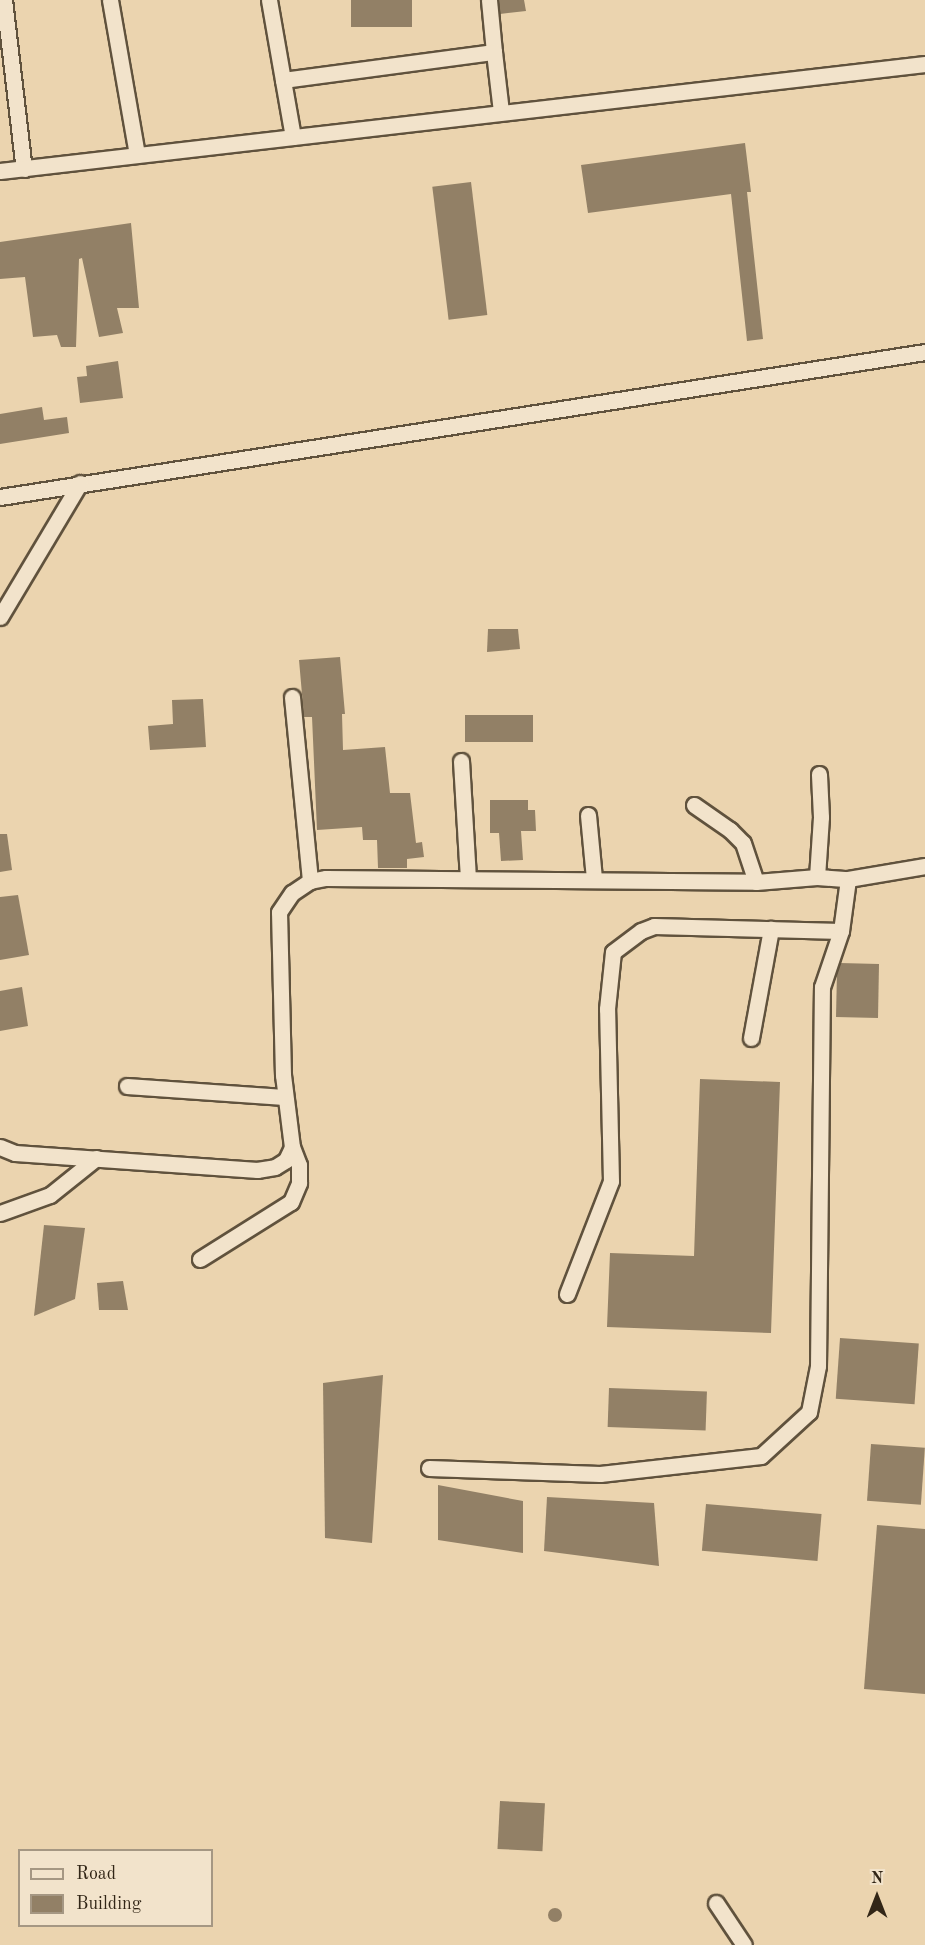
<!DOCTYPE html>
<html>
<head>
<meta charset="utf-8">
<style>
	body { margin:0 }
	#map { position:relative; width:925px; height:1945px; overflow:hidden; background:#ebd4af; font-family:"Old Standard TT",serif }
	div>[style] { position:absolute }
	.building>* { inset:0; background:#928066; transform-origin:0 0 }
	.round { border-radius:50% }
	.roads { filter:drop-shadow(2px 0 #60523d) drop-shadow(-2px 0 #60523d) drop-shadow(0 2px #60523d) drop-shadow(0 -2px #60523d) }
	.minor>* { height:15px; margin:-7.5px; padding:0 7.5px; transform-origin:7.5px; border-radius:7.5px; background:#f2e3cb }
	span { translate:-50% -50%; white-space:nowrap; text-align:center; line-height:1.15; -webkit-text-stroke:5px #f2e3cb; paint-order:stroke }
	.legend { position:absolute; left:18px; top:1849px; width:195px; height:78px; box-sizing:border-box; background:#f2e3cb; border:2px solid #a59783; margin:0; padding:8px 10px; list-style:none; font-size:18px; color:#322617 }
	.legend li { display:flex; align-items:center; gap:12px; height:30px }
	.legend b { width:30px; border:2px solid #a59783 }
	.north { position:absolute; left:847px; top:1867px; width:60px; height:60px; -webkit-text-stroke:4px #f2e3cb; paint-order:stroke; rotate:0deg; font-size:16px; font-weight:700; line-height:24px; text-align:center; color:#322617 }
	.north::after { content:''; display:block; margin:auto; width:21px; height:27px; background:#322617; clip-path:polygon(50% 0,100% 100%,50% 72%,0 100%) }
</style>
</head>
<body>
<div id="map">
	<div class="building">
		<div style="left:351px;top:0;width:61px;height:27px"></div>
		<div style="clip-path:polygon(499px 0,524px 0,526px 11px,500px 14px)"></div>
		<div style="clip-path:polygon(745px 143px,751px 192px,747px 192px,763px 339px,747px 341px,731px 194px,588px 213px,581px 165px)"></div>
		<div style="left:471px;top:182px;width:134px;height:39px;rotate:83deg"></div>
		<div style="clip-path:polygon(131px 223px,139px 308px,117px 308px,123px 333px,99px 337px,82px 258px,79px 259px,76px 347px,61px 347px,57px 335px,33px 337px,25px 277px,0 279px,0 242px)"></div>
		<div style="clip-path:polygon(118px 361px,123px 398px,80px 403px,77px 377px,87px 376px,86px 366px)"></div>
		<div style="clip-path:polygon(42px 407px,44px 420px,67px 417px,69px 433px,0 444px,0 414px)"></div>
		<div style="clip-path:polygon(488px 629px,518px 629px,520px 649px,487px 652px)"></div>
		<div style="clip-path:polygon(340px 657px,345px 714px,342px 714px,343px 750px,385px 747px,390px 793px,410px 793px,416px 843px,422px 842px,424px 857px,407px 859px,407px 868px,378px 868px,377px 840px,363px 840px,362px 827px,317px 830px,312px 717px,304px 717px,299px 660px)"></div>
		<div style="clip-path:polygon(203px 699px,206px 747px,150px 750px,148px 726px,173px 724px,172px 700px)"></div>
		<div style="left:533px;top:715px;width:27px;height:68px;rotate:90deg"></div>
		<div style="clip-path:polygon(490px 800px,528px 800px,528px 810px,535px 810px,536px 831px,521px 831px,523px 860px,501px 861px,499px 833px,490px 833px)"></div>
		<div style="clip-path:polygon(0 834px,7px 834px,12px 870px,0 872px)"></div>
		<div style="clip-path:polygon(18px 895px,29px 955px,0 960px,0 897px)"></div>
		<div style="clip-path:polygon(840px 963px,879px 964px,878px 1018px,836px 1017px,837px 972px)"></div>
		<div style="clip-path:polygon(22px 987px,28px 1026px,0 1031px,0 991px)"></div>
		<div style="clip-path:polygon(700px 1079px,780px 1082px,771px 1333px,607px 1327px,610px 1253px,694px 1256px)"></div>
		<div style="clip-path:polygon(44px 1225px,85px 1228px,75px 1299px,34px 1316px)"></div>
		<div style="clip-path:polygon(123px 1281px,128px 1310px,99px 1310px,97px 1283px)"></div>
		<div style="left:840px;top:1338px;width:79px;height:61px;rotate:4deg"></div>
		<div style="clip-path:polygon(383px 1375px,372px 1543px,325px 1538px,323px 1383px)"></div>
		<div style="left:609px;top:1388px;width:98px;height:39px;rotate:2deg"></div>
		<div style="left:871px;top:1444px;width:54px;height:57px;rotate:4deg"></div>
		<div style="clip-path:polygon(438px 1485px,523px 1501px,523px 1553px,438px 1540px)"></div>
		<div style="clip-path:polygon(547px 1497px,654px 1503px,659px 1566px,544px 1551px)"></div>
		<div style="left:706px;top:1504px;width:116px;height:47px;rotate:5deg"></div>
		<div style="clip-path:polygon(877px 1525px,925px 1529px,925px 1694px,864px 1689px)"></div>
		<div style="left:500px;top:1801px;width:45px;height:48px;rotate:3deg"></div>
		<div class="round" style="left:548px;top:1908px;width:14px;height:14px"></div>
	</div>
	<div class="roads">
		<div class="minor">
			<div style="left:4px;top:0;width:170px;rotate:83.3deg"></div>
			<div style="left:110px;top:0;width:157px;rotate:80.1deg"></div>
			<div style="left:269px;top:0;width:81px;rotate:80.1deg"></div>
			<div style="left:489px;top:0;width:52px;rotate:84.5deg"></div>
			<div style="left:293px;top:137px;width:58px;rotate:-100deg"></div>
			<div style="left:283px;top:80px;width:213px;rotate:-7.6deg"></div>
			<div style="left:494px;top:52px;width:60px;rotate:83.3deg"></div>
			<div style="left:0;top:171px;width:931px;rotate:-6.6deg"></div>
			<div style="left:0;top:497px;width:936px;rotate:-8.91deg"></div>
			<div style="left:0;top:617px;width:156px;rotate:-59.2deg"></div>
			<div style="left:292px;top:697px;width:185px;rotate:84.4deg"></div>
			<div style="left:461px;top:761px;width:118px;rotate:86.6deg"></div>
			<div style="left:694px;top:805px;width:44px;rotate:34.8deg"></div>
			<div style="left:730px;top:830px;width:18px;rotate:45deg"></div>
			<div style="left:743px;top:843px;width:41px;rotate:71.6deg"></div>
			<div style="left:588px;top:815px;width:64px;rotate:84.6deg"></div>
			<div style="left:817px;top:877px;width:60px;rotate:-86.2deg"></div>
			<div style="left:821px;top:817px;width:43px;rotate:-92.7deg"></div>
			<div style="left:751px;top:1038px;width:111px;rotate:-79.6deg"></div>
			<div style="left:127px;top:1086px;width:157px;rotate:4deg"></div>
			<div style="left:0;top:1147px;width:16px;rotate:22deg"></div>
			<div style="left:15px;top:1153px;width:243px;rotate:4deg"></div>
			<div style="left:257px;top:1170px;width:18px;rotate:-9deg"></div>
			<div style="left:275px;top:1167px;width:13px;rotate:-32deg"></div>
			<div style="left:286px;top:1160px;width:14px;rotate:-65deg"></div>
			<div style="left:292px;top:1147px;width:73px;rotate:-97.1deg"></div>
			<div style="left:283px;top:1075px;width:163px;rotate:-91.4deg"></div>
			<div style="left:279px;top:912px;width:23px;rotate:-56deg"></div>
			<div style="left:292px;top:893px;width:22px;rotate:-34deg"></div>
			<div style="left:310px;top:881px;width:16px;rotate:-11deg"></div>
			<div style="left:326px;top:878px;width:430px;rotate:0.5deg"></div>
			<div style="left:756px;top:882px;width:61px;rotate:-4.7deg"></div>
			<div style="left:817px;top:877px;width:31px;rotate:4deg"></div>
			<div style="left:848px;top:879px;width:78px;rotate:-9.6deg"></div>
			<div style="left:0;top:1213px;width:53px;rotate:-19.8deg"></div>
			<div style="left:50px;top:1195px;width:59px;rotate:-38.8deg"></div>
			<div style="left:200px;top:1259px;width:107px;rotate:-32.1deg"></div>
			<div style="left:291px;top:1202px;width:21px;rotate:-67deg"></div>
			<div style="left:299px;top:1183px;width:18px;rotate:-90deg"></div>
			<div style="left:299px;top:1165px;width:19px;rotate:-111deg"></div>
			<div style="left:567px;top:1294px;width:121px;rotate:-68.7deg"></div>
			<div style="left:611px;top:1181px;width:172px;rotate:-91.3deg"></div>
			<div style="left:607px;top:1009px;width:57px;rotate:-84deg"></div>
			<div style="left:613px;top:952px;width:35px;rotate:-37deg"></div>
			<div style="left:641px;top:931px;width:14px;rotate:-21deg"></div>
			<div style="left:654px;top:926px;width:187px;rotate:1.5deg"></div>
			<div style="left:429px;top:1468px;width:171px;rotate:2deg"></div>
			<div style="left:600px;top:1474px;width:162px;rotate:-6.4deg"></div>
			<div style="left:761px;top:1456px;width:65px;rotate:-42.5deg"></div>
			<div style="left:809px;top:1412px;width:47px;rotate:-78.9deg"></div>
			<div style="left:818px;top:1366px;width:379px;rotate:-89.4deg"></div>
			<div style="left:822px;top:987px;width:59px;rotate:-71.3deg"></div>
			<div style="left:841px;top:931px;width:52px;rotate:-82.3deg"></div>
			<div style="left:716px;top:1903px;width:50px;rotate:56.3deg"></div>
		</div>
	</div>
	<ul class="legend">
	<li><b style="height:8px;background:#f2e3cb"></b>Road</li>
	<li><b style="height:16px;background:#928066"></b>Building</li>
	</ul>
	<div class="north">N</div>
</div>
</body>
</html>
